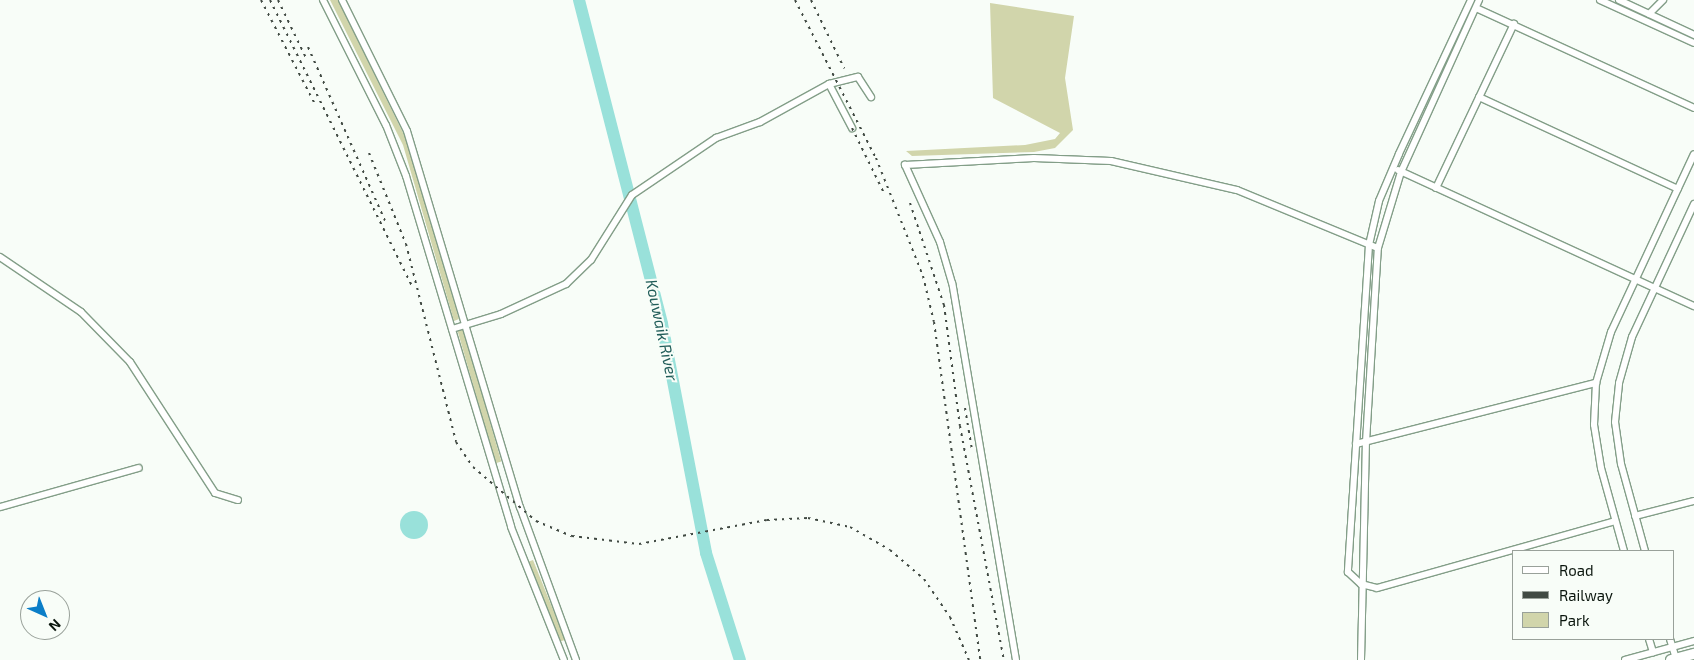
<!DOCTYPE html>
<html>
<head>
<meta charset="utf-8">
<style>
	body { margin:0 }
	#map { position:relative; width:1694px; height:660px; overflow:hidden; background:#f8fdf8; font-family:"Exo 2",sans-serif }
	div>[style] { position:absolute }
	.green>* { inset:0; background:#d1d5ab; transform-origin:0 0 }
	.water>* { inset:0; background:#99e1da }
	.round { border-radius:50% }
	.river>* { height:12px; margin:-6px; padding:0 6px; transform-origin:6px; border-radius:6px; background:#99e1da }
	.roads { filter:drop-shadow(1px 0 #839e88) drop-shadow(-1px 0 #839e88) drop-shadow(0 1px #839e88) drop-shadow(0 -1px #839e88) }
	.minor>* { height:6px; margin:-3px; padding:0 3px; transform-origin:3px; border-radius:3px; background:#fff }
	.trunk>* { height:10px; margin:-5px; padding:0 5px; transform-origin:5px; border-radius:5px; background:#fff }
	.rail>* { height:2px; margin-top:-1px; transform-origin:0; background:repeating-linear-gradient(90deg,#414a43 0 2.5px,transparent 0 7.5px) }
	span { translate:-50% -50%; white-space:nowrap; text-align:center; line-height:1.15; -webkit-text-stroke:4px #f8fdf8; paint-order:stroke }
	.water-label { font-size:16px; color:#215d59; font-style:italic }
	.legend { position:absolute; left:1512px; top:550px; width:162px; height:90px; box-sizing:border-box; background:#f8fdf8; border:1px solid #99a19a; margin:0; padding:6px 9px; list-style:none; font-size:15px; color:#0b160e }
	.legend li { display:flex; align-items:center; gap:10px; height:25px }
	.legend b { width:25px; border:1px solid #99a19a }
	.north { position:absolute; left:20px; top:590px; width:50px; height:50px; box-sizing:border-box; background:#f8fdf8; border:1px solid #99a19a; border-radius:50%; rotate:136deg; font-size:14px; font-weight:700; line-height:20px; text-align:center; color:#0b160e }
	.north::after { content:''; display:block; margin:auto; width:18px; height:22px; background:#0b7ec8; clip-path:polygon(50% 0,100% 100%,50% 72%,0 100%) }
</style>
</head>
<body>
<div id="map">
	<div class="green">
		<div style="clip-path:polygon(330px 0,338px 0,408px 143px,459px 319px,454px 321px,403px 145px)"></div>
		<div style="clip-path:polygon(990px 3px,1074px 16px,1065px 78px,1073px 130px,1055px 148px,1034px 152px,912px 156px,906px 151px,1025px 145px,1055px 139px,1060px 133px,993px 98px)"></div>
		<div style="left:463px;top:328px;width:139px;height:6px;rotate:74deg"></div>
		<div style="left:533px;top:560px;width:86px;height:7px;rotate:68deg"></div>
	</div>
	<div class="water">
		<div class="round" style="left:400px;top:511px;width:28px;height:28px"></div>
	</div>
	<div class="river">
		<div style="left:579px;top:0;width:334px;rotate:75.6deg"></div>
		<div style="left:662px;top:324px;width:233px;rotate:79.1deg"></div>
		<div style="left:706px;top:553px;width:112px;rotate:72.4deg"></div>
	</div>
	<div class="roads">
		<div class="minor">
			<div style="left:323px;top:0;width:140px;rotate:63.3deg"></div>
			<div style="left:386px;top:125px;width:55px;rotate:68.6deg"></div>
			<div style="left:406px;top:176px;width:366px;rotate:73.3deg"></div>
			<div style="left:511px;top:527px;width:143px;rotate:68.3deg"></div>
			<div style="left:342px;top:0;width:146px;rotate:63.6deg"></div>
			<div style="left:407px;top:131px;width:393px;rotate:73.3deg"></div>
			<div style="left:520px;top:507px;width:163px;rotate:69.9deg"></div>
			<div style="left:1471px;top:0;width:170px;rotate:115.1deg"></div>
			<div style="left:1399px;top:154px;width:51px;rotate:113.1deg"></div>
			<div style="left:1379px;top:201px;width:45px;rotate:102.8deg"></div>
			<div style="left:1369px;top:245px;width:328px;rotate:93.7deg"></div>
			<div style="left:1348px;top:572px;width:18px;rotate:43deg"></div>
			<div style="left:1361px;top:584px;width:16px;rotate:14deg"></div>
			<div style="left:1377px;top:588px;width:247px;rotate:-15.7deg"></div>
			<div style="left:1600px;top:0;width:103px;rotate:24.6deg"></div>
			<div style="left:1619px;top:0;width:83px;rotate:25deg"></div>
			<div style="left:1476px;top:8px;width:240px;rotate:24.6deg"></div>
			<div style="left:1649px;top:14px;width:20px;rotate:-45deg"></div>
			<div style="left:829px;top:84px;width:50px;rotate:62.4deg"></div>
			<div style="left:1479px;top:97px;width:219px;rotate:24.8deg"></div>
			<div style="left:1398px;top:170px;width:326px;rotate:24.7deg"></div>
			<div style="left:1436px;top:188px;width:182px;rotate:-64.6deg"></div>
			<div style="left:0;top:257px;width:98px;rotate:34.2deg"></div>
			<div style="left:81px;top:312px;width:70px;rotate:45.6deg"></div>
			<div style="left:130px;top:362px;width:156px;rotate:57deg"></div>
			<div style="left:215px;top:493px;width:24px;rotate:17deg"></div>
			<div style="left:452px;top:329px;width:51px;rotate:-17deg"></div>
			<div style="left:501px;top:314px;width:72px;rotate:-24.8deg"></div>
			<div style="left:566px;top:284px;width:35px;rotate:-44deg"></div>
			<div style="left:591px;top:260px;width:77px;rotate:-57.8deg"></div>
			<div style="left:632px;top:195px;width:102px;rotate:-34.2deg"></div>
			<div style="left:716px;top:138px;width:47px;rotate:-20deg"></div>
			<div style="left:760px;top:122px;width:79px;rotate:-28.8deg"></div>
			<div style="left:829px;top:84px;width:30px;rotate:-14deg"></div>
			<div style="left:858px;top:77px;width:24px;rotate:57deg"></div>
			<div style="left:1356px;top:444px;width:248px;rotate:-14.3deg"></div>
			<div style="left:0;top:507px;width:144px;rotate:-15.7deg"></div>
			<div style="left:1635px;top:516px;width:61px;rotate:-14.3deg"></div>
			<div style="left:1624px;top:551px;width:86px;rotate:-105.5deg"></div>
			<div style="left:1601px;top:468px;width:44px;rotate:-99.2deg"></div>
			<div style="left:1594px;top:425px;width:42px;rotate:-87.3deg"></div>
			<div style="left:1596px;top:383px;width:53px;rotate:-73.6deg"></div>
			<div style="left:1611px;top:332px;width:196px;rotate:-65deg"></div>
			<div style="left:1645px;top:551px;width:90px;rotate:-105.4deg"></div>
			<div style="left:1621px;top:464px;width:42px;rotate:-98.1deg"></div>
			<div style="left:1615px;top:422px;width:39px;rotate:-84deg"></div>
			<div style="left:1619px;top:383px;width:48px;rotate:-74.2deg"></div>
			<div style="left:1632px;top:337px;width:147px;rotate:-65deg"></div>
			<div style="left:1649px;top:639px;width:14px;rotate:73deg"></div>
			<div style="left:1670px;top:639px;width:21px;rotate:73deg"></div>
			<div style="left:1016px;top:660px;width:382px;rotate:-99.6deg"></div>
			<div style="left:952px;top:283px;width:43px;rotate:-106.3deg"></div>
			<div style="left:940px;top:242px;width:85px;rotate:-114.4deg"></div>
			<div style="left:905px;top:165px;width:129px;rotate:-3.1deg"></div>
			<div style="left:1034px;top:158px;width:77px;rotate:2.2deg"></div>
			<div style="left:1111px;top:161px;width:129px;rotate:13deg"></div>
			<div style="left:1237px;top:190px;width:152px;rotate:22.4deg"></div>
			<div style="left:1361px;top:660px;width:218px;rotate:-88.7deg"></div>
			<div style="left:1366px;top:442px;width:194px;rotate:-86.5deg"></div>
			<div style="left:1378px;top:248px;width:79px;rotate:-73.2deg"></div>
			<div style="left:1401px;top:172px;width:189px;rotate:-65.6deg"></div>
			<div style="left:1625px;top:660px;width:72px;rotate:-15.4deg"></div>
		</div>
		<div class="trunk">
			<div style="left:1671px;top:660px;width:24px;rotate:-15deg"></div>
		</div>
	</div>
	<div class="rail">
		<div style="left:261px;top:0;width:117px;rotate:62.6deg"></div>
		<div style="left:270px;top:0;width:319px;rotate:63.6deg"></div>
		<div style="left:278px;top:0;width:64px;rotate:64.2deg"></div>
		<div style="left:795px;top:0;width:178px;rotate:62.9deg"></div>
		<div style="left:876px;top:158px;width:127px;rotate:68.3deg"></div>
		<div style="left:923px;top:276px;width:47px;rotate:76.6deg"></div>
		<div style="left:934px;top:322px;width:341px;rotate:82.2deg"></div>
		<div style="left:811px;top:0;width:76px;rotate:64.1deg"></div>
		<div style="left:308px;top:47px;width:190px;rotate:66.1deg"></div>
		<div style="left:852px;top:128px;width:72px;rotate:63.8deg"></div>
		<div style="left:369px;top:153px;width:98px;rotate:67.9deg"></div>
		<div style="left:406px;top:244px;width:204px;rotate:75.8deg"></div>
		<div style="left:456px;top:442px;width:30px;rotate:56deg"></div>
		<div style="left:473px;top:467px;width:83px;rotate:40.6deg"></div>
		<div style="left:536px;top:521px;width:39px;rotate:23deg"></div>
		<div style="left:572px;top:536px;width:67px;rotate:6.8deg"></div>
		<div style="left:639px;top:544px;width:130px;rotate:-10.6deg"></div>
		<div style="left:767px;top:520px;width:41px;rotate:-2.8deg"></div>
		<div style="left:808px;top:518px;width:43px;rotate:12.1deg"></div>
		<div style="left:850px;top:527px;width:46px;rotate:29.9deg"></div>
		<div style="left:890px;top:550px;width:45px;rotate:40.5deg"></div>
		<div style="left:924px;top:579px;width:46px;rotate:55.6deg"></div>
		<div style="left:950px;top:617px;width:47px;rotate:66.2deg"></div>
		<div style="left:910px;top:203px;width:108px;rotate:71.6deg"></div>
		<div style="left:944px;top:305px;width:122px;rotate:82.5deg"></div>
		<div style="left:960px;top:426px;width:238px;rotate:79.4deg"></div>
		<div style="left:965px;top:408px;width:43px;rotate:80.5deg"></div>
	</div>
	<div class="water-label">
		<span style="left:662px;top:330px;rotate:78deg">Kouwaik River</span>
	</div>
	<ul class="legend">
	<li><b style="height:6px;background:#fff"></b>Road</li>
	<li><b style="height:6px;background:#414a43"></b>Railway</li>
	<li><b style="height:14px;background:#d1d5ab"></b>Park</li>
	</ul>
	<div class="north">N</div>
</div>
</body>
</html>
